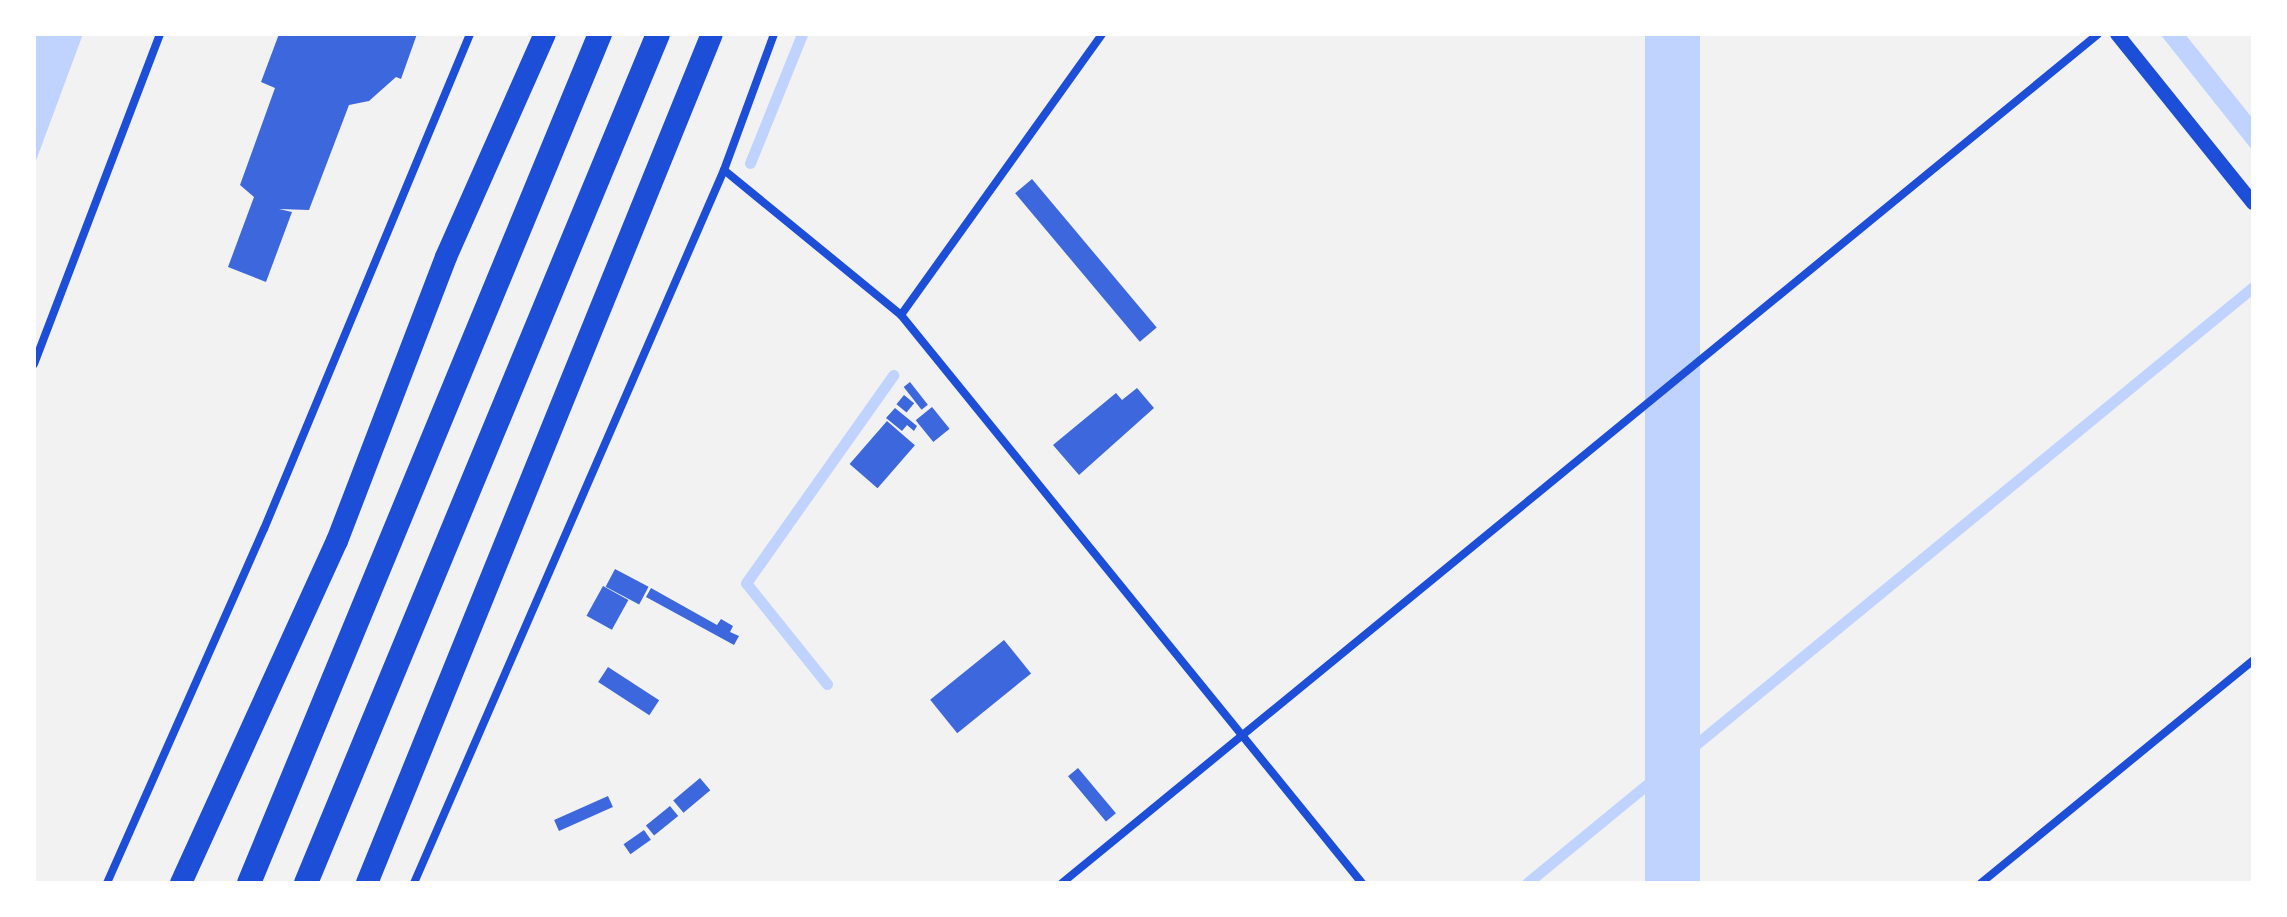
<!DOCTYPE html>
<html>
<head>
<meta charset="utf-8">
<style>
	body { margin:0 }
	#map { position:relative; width:2287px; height:917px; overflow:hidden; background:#f2f2f2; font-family:"Fira Sans",sans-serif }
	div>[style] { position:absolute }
	.water>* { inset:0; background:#bfd3fe; transform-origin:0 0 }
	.stream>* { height:11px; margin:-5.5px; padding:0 5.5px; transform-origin:5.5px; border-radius:5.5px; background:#bfd3fe }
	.building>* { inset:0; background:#3d67dc; transform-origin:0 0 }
	.minor>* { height:8px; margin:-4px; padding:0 4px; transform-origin:4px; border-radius:4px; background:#1d4ed8 }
	.tertiary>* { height:14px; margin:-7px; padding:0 7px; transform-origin:7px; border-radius:7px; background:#1d4ed8 }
	.trunk>* { height:22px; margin:-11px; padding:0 11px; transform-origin:11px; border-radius:11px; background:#1d4ed8 }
	.motorway>* { height:24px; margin:-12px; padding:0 12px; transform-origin:12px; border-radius:12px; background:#1d4ed8 }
	span { translate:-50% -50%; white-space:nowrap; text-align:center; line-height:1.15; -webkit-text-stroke:6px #fff; paint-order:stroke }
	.frame { position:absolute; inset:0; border:36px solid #fff; pointer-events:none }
</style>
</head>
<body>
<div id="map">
	<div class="water">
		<div style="clip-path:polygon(34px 34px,83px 34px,34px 166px)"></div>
		<div style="left:1645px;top:34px;width:55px;height:1339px"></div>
		<div style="clip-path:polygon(2160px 34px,2185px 34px,2253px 119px,2253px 151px)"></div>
	</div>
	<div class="stream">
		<div style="left:750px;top:163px;width:139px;rotate:-68deg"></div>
		<div style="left:827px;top:684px;width:129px;rotate:-128.7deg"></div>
		<div style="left:746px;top:583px;width:255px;rotate:-54.7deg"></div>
		<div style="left:1527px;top:883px;width:939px;rotate:-39.38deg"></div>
	</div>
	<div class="building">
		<div style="clip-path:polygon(279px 34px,417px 34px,401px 79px,396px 77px,369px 101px,349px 105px,309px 210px,279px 209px,292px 212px,266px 282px,228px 267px,254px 197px,240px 185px,275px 88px,261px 82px)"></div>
		<div style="left:1032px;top:179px;width:194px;height:22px;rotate:50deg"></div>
		<div style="left:910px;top:382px;width:29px;height:8px;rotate:52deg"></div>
		<div style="clip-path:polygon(1137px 388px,1154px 408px,1079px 475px,1053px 445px,1116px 393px,1122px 400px)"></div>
		<div style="left:904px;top:395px;width:13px;height:12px;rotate:39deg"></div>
		<div style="left:932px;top:407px;width:28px;height:21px;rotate:51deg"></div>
		<div style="clip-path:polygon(895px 408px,917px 426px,914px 431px,907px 425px,902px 431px,886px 418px)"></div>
		<div style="left:887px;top:421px;width:37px;height:57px;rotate:41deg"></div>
		<div style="left:615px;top:569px;width:38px;height:20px;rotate:28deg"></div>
		<div style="left:603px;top:586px;width:29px;height:34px;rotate:29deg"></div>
		<div style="clip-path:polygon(651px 588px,717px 625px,721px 619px,733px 626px,730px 632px,739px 636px,734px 645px,646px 597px)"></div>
		<div style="left:1004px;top:640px;width:43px;height:95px;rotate:51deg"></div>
		<div style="left:608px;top:667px;width:61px;height:18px;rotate:33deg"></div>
		<div style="left:1078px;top:768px;width:59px;height:13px;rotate:50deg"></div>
		<div style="left:700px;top:778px;width:16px;height:35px;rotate:50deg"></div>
		<div style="left:608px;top:796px;width:12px;height:59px;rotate:66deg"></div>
		<div style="left:670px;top:806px;width:13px;height:31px;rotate:51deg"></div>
		<div style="left:644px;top:830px;width:12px;height:25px;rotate:55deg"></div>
	</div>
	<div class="minor">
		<div style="left:724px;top:170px;width:229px;rotate:39.3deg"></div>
		<div style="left:901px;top:315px;width:732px;rotate:50.94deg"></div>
		<div style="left:901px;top:315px;width:345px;rotate:-54.4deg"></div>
		<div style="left:34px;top:364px;width:353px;rotate:-69.1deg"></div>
		<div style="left:107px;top:883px;width:387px;rotate:-66.1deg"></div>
		<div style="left:264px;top:529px;width:536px;rotate:-67.4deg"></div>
		<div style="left:414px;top:883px;width:777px;rotate:-66.5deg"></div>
		<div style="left:724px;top:170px;width:145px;rotate:-69.8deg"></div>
		<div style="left:1062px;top:883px;width:1339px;rotate:-39.33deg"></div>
		<div style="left:1981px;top:883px;width:352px;rotate:-39.3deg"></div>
	</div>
	<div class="tertiary">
		<div style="left:2117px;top:34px;width:217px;rotate:51.2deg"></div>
	</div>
	<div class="trunk">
		<div style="left:181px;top:883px;width:376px;rotate:-65.5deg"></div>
		<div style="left:337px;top:541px;width:304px;rotate:-69deg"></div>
		<div style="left:446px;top:257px;width:244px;rotate:-66.1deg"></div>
		<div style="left:367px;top:883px;width:916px;rotate:-67.89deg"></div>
	</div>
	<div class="motorway">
		<div style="left:249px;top:883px;width:919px;rotate:-67.54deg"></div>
		<div style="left:306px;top:883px;width:919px;rotate:-67.48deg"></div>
	</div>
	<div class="frame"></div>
</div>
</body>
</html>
